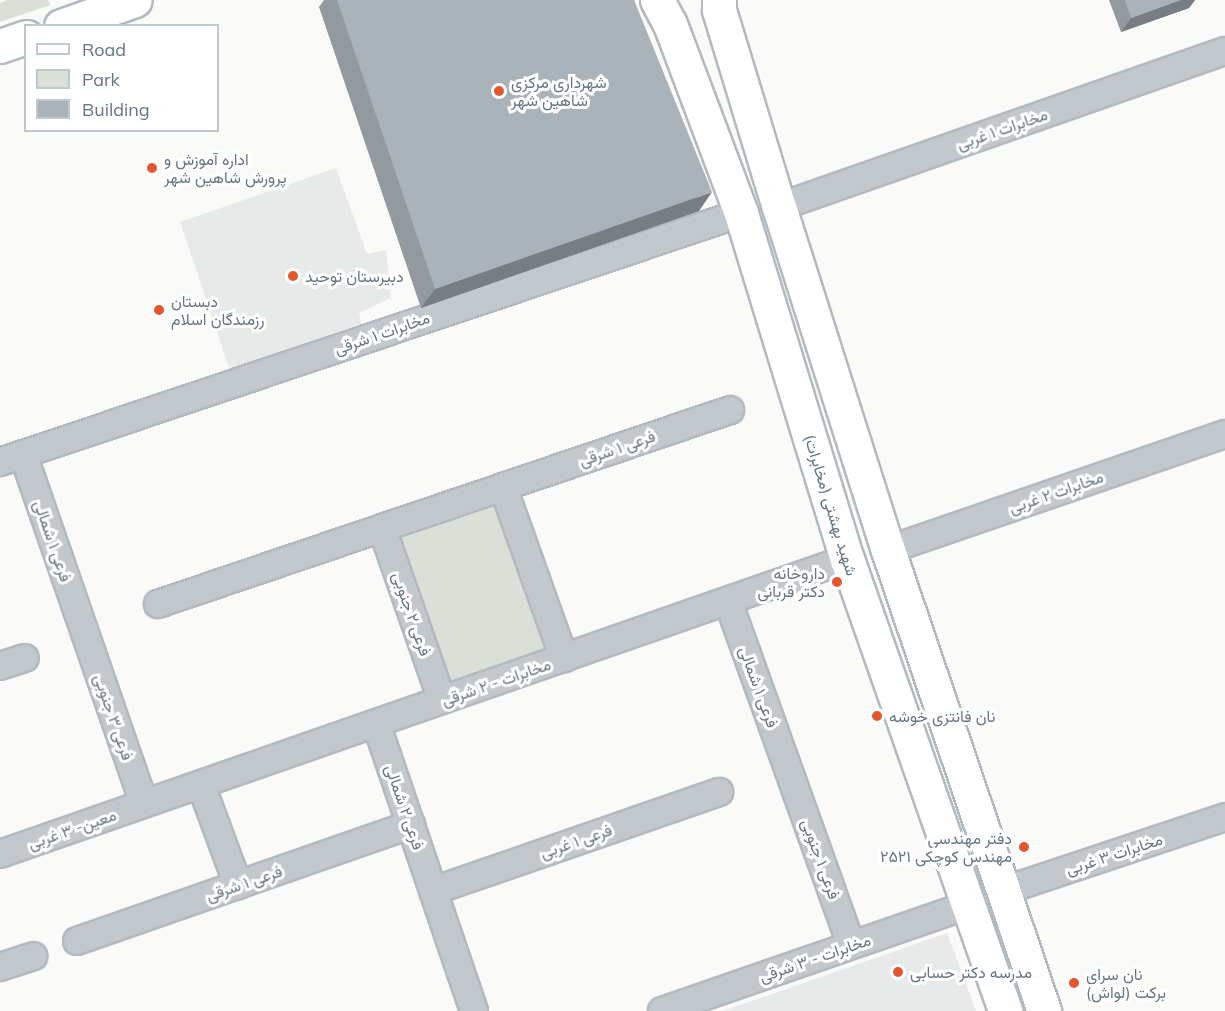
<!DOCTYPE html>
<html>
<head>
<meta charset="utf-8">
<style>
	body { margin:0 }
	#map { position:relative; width:1225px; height:1011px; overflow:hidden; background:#fafaf8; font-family:Mulish,Vazirmatn,sans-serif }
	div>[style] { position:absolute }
	.built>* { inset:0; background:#e8e9e9 }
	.green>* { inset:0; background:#dadfd7; transform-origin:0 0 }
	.roads { filter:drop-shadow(2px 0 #b3babf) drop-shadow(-2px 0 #b3babf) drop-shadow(0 2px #b3babf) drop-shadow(0 -2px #b3babf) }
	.minor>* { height:26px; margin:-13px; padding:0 13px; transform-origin:13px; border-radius:13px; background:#c3c8cc }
	.secondary>* { height:33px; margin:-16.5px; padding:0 16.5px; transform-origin:16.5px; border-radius:16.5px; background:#fff }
	.primary>* { height:33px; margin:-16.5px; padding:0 16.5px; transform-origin:16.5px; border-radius:16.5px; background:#fff }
	.wall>* { inset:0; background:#929a9f }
	.shaded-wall>* { inset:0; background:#777d82 }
	.building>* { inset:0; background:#aab3b9 }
	.dots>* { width:16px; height:16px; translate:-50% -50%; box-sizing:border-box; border:3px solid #fff; border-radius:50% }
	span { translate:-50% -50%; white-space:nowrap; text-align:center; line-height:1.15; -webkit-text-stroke:6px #fff; paint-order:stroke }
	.poi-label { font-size:16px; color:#657683 }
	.left { translate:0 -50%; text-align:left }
	.right { translate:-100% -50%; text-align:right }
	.street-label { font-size:16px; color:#657683 }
	.legend { position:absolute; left:24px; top:24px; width:195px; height:108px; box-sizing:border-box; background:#fff; border:2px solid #c1c8cd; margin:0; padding:8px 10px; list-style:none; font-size:18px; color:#657683 }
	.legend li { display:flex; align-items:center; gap:12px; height:30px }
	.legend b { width:30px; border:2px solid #c1c8cd }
</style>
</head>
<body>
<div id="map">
	<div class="built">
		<div style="clip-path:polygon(336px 168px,367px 254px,386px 250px,391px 298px,359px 313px,362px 327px,229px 368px,180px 222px)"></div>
		<div style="clip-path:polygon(947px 933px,976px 1011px,723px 1011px)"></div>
	</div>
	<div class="green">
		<div style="clip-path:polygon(7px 0,48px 0,50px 5px,0 22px,0 3px)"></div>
		<div style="left:496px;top:503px;width:159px;height:106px;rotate:71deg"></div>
	</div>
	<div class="roads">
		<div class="minor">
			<div style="left:779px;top:207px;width:472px;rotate:-19.3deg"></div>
			<div style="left:23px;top:454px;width:370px;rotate:70.9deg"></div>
			<div style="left:0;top:462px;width:782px;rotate:-18.57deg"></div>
			<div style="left:503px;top:487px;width:182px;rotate:70.4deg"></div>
			<div style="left:382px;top:528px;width:182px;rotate:70.8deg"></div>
			<div style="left:888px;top:550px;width:356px;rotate:-19deg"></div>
			<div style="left:728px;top:601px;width:365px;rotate:70.3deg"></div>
			<div style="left:158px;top:604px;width:604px;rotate:-18.73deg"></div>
			<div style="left:0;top:666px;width:26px;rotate:-18deg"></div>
			<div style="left:376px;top:723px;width:304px;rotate:71.2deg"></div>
			<div style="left:201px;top:785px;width:107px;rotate:69.7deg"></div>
			<div style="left:0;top:854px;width:897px;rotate:-19.2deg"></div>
			<div style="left:433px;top:891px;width:303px;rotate:-19.1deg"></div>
			<div style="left:1003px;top:891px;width:234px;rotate:-18.4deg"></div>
			<div style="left:77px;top:941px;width:354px;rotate:-19.2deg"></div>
			<div style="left:0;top:967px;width:35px;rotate:-18deg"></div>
			<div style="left:662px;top:1011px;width:324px;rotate:-19.1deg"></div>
		</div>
		<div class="secondary">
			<div style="left:657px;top:0;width:27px;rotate:62deg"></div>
			<div style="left:670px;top:24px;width:202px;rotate:69.4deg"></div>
			<div style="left:741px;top:213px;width:362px;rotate:73deg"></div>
			<div style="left:847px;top:559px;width:479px;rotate:70.7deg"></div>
			<div style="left:719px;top:0;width:10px;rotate:90deg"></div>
			<div style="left:719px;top:10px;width:206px;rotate:73.1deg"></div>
			<div style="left:779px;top:207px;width:360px;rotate:72.4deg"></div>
			<div style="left:888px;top:550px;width:487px;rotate:71.3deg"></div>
		</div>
		<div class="primary">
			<div style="left:61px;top:26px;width:78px;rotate:-19.4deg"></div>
			<div style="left:0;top:46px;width:28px;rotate:-19deg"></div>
		</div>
	</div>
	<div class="wall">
		<div style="clip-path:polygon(324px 0,634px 0,699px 211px,421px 308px,319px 7px)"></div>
		<div style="clip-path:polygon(1109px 0,1195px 0,1189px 8px,1121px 32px)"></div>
	</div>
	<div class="shaded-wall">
		<div style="clip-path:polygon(1181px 0,1195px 0,1189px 8px,1121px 32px,1131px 18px)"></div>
		<div style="clip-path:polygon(712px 192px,699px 211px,421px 308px,435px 289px)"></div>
	</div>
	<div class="building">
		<div style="clip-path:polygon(337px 0,634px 0,712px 192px,435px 289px)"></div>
		<div style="clip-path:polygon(1125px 0,1181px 0,1131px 18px)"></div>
	</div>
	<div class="dots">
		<div style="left:499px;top:91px;background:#e4572e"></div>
		<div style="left:152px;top:168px;background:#e4572e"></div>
		<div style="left:293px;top:276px;background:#e4572e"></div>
		<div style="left:159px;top:310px;background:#e4572e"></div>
		<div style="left:837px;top:582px;background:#e4572e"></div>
		<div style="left:877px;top:716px;background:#e4572e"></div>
		<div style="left:1024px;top:847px;background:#e4572e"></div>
		<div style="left:898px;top:972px;background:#e4572e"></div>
		<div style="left:1074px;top:983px;background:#e4572e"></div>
	</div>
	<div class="poi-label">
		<span class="left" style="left:511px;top:91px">شهرداری مرکزی<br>شاهین شهر</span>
		<span class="left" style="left:164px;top:168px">اداره آموزش و<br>پرورش شاهین شهر</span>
		<span class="left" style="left:305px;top:276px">دبیرستان توحید</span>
		<span class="left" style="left:171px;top:310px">دبستان<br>رزمندگان اسلام</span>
		<span class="right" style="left:825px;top:582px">داروخانه<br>دکتر قربانی</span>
		<span class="left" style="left:889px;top:716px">نان فانتزی خوشه</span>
		<span class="right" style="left:1012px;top:847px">دفتر مهندسی<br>۲۵۲۱ مهندس کوچکی</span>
		<span class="left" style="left:910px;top:972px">مدرسه دکتر حسابی</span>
		<span class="left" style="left:1086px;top:983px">نان سرای<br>برکت (لواش)</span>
	</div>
	<div class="street-label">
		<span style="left:1002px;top:129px;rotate:-19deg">مخابرات ۱ غربی</span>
		<span style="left:382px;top:333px;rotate:-19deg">مخابرات ۱ شرقی</span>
		<span style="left:617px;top:448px;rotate:-19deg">فرعی ۱ شرقی</span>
		<span style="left:1056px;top:492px;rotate:-19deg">مخابرات ۲ غربی</span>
		<span style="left:831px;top:505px;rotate:73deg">شهید بهشتی (مخابرات)</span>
		<span style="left:53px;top:541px;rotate:71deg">فرعی ۱ شمالی</span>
		<span style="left:412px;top:614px;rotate:71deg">فرعی ۲ جنوبی</span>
		<span style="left:496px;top:682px;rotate:-19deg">مخابرات - ۲ شرقی</span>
		<span style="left:759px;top:687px;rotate:70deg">فرعی ۱ شمالی</span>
		<span style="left:114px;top:717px;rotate:71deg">فرعی ۳ جنوبی</span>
		<span style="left:405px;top:807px;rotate:71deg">فرعی ۲ شمالی</span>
		<span style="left:72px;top:829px;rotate:-19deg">معین- ۳ غربی</span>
		<span style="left:576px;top:841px;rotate:-19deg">فرعی ۱ غربی</span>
		<span style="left:1114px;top:854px;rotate:-18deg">مخابرات ۳ غربی</span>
		<span style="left:821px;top:859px;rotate:70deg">فرعی ۱ جنوبی</span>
		<span style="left:244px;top:883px;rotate:-19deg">فرعی ۱ شرقی</span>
		<span style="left:815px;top:958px;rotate:-19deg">مخابرات - ۳ شرقی</span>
	</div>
	<ul class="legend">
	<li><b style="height:8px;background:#fff"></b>Road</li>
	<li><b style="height:16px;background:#dadfd7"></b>Park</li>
	<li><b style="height:16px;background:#aab3b9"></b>Building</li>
	</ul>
</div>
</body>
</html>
